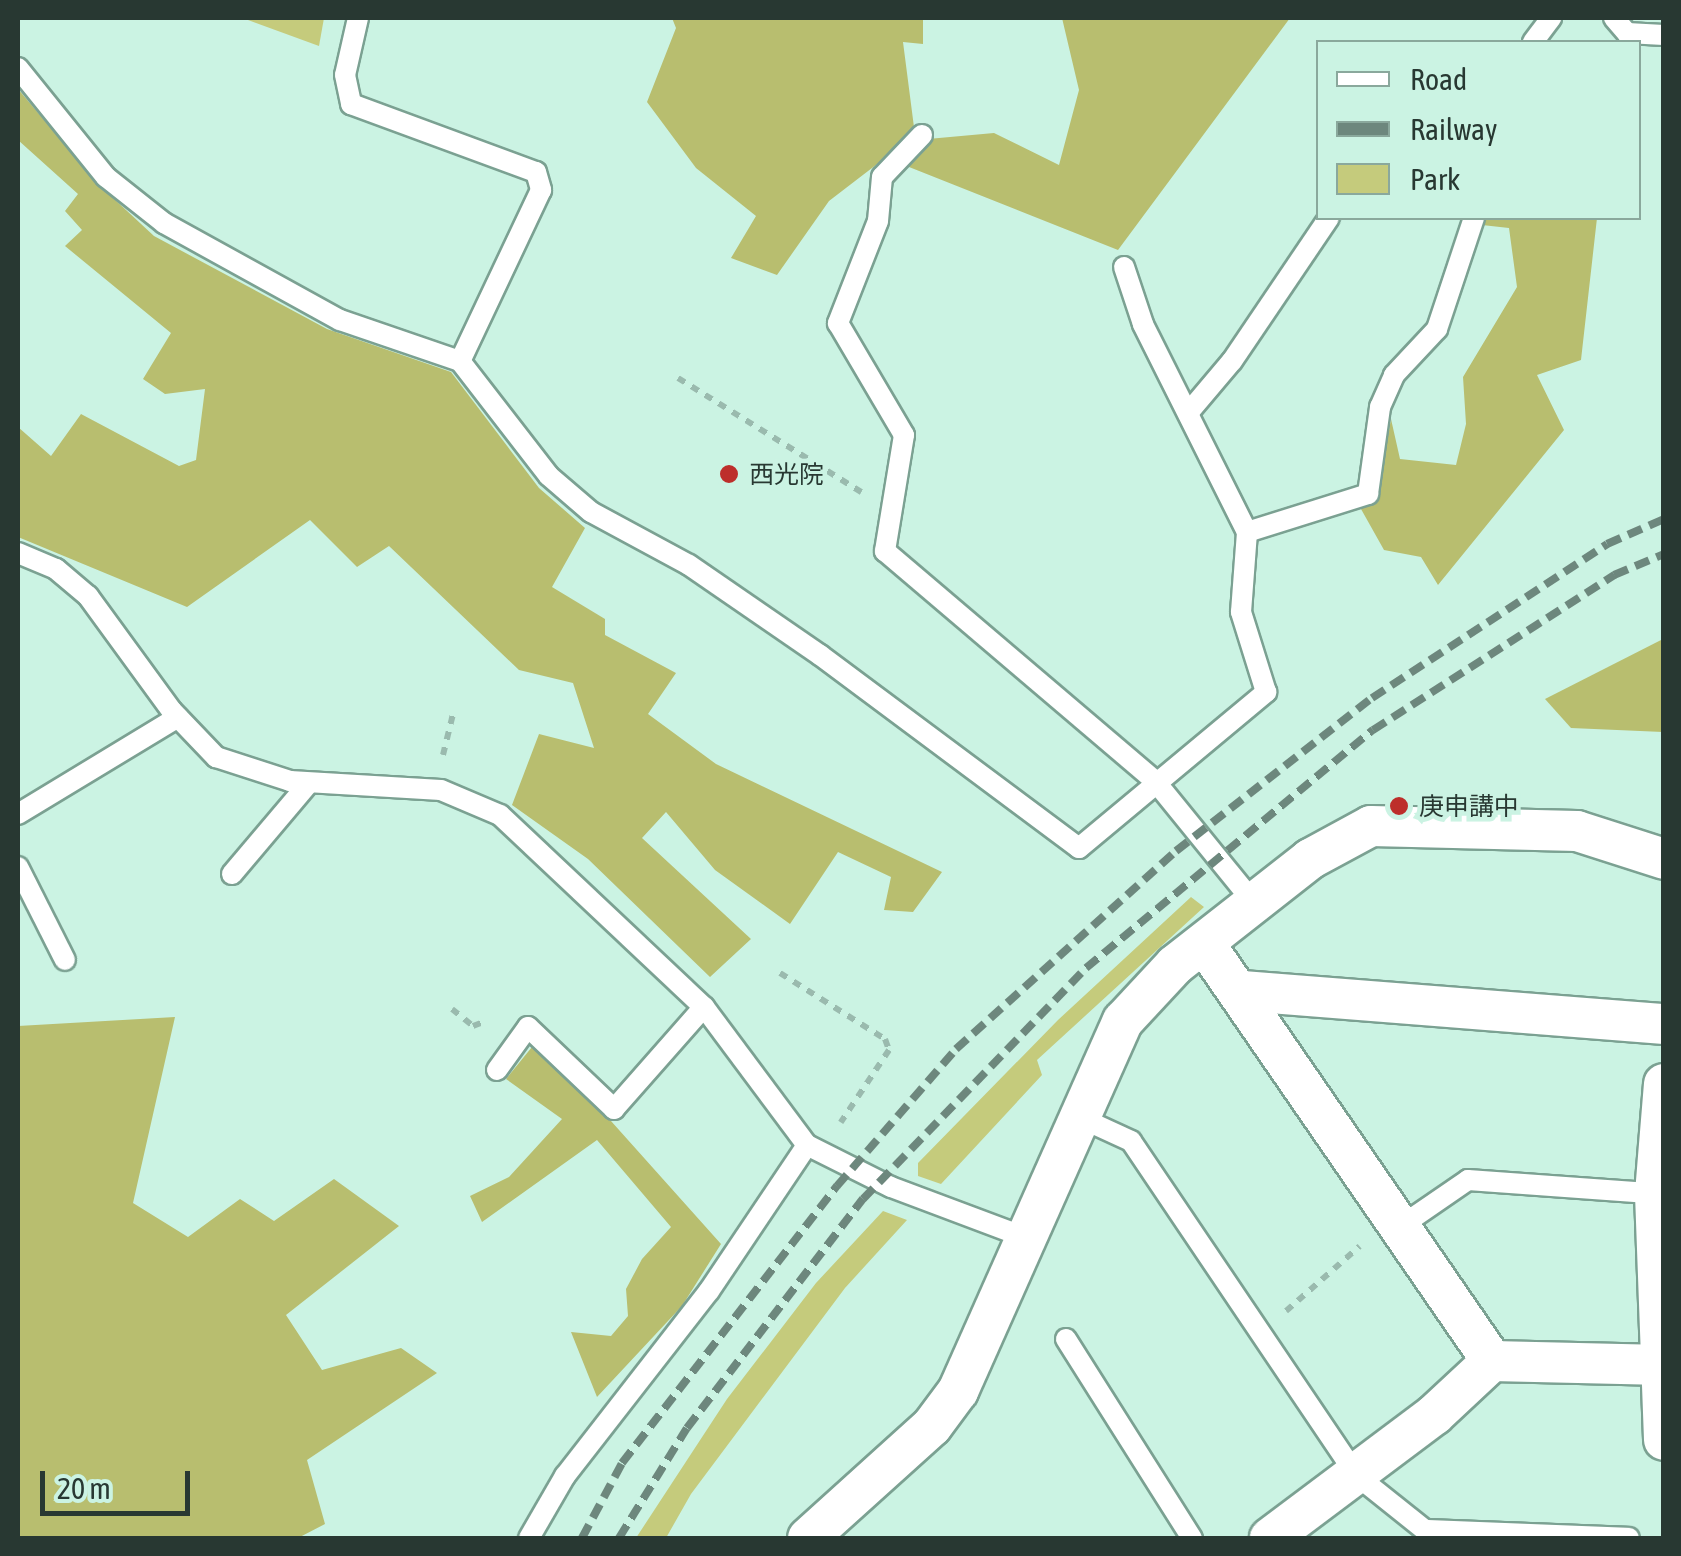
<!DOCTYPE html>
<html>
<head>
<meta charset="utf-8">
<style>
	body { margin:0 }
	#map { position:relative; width:1681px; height:1556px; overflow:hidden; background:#cbf3e3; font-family:"Asap Condensed","Noto Sans JP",sans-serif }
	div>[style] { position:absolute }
	.green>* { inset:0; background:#c5cb7c }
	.forest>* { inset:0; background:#b8be6f }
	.path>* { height:6px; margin-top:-3px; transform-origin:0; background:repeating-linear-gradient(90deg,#9abaae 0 8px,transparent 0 16px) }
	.roads { filter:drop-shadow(2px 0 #7ba192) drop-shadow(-2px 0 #7ba192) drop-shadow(0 2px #7ba192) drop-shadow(0 -2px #7ba192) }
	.lane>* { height:20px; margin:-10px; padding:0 10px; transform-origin:10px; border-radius:10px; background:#fff }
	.street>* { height:40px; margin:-20px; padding:0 20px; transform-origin:20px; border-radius:20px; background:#fff }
	.rail>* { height:8px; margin-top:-4px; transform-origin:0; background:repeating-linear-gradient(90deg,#6d877d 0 15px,transparent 0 23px) }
	.dots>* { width:28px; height:28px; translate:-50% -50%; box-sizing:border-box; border:5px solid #cbf3e3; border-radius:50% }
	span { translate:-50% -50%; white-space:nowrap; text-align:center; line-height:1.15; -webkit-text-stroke:9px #cbf3e3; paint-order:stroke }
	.poi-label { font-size:25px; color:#283832 }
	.left { translate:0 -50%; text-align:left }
	.frame { position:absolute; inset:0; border:20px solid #283832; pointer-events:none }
	.legend { position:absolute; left:1316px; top:40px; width:325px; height:180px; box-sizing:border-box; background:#cbf3e3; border:2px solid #8aa89c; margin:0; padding:12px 18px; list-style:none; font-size:30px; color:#283832 }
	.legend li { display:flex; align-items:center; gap:20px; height:50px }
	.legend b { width:50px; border:2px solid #8aa89c }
	.scale { position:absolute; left:40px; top:1471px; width:150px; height:45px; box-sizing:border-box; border:5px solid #283832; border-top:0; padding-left:12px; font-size:30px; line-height:35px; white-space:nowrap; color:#283832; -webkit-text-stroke:8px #cbf3e3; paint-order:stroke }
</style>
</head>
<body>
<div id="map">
	<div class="green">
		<div style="clip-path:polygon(249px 18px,324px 18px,319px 46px,248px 20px)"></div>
		<div style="clip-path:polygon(1191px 897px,1204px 907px,1037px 1060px,1042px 1075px,941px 1184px,918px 1176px,918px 1163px,1058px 1020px)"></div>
		<div style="clip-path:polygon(883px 1211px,907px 1220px,845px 1288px,691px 1494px,666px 1538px,636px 1538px,727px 1399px,816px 1283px)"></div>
	</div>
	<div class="forest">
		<div style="clip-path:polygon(672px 18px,923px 18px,923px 44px,903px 42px,915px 135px,829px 201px,777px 275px,731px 258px,756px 216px,696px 168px,647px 102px,676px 28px)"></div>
		<div style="clip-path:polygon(1062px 18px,1290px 18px,1118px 250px,904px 165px,928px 139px,994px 133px,1059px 165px,1079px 90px)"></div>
		<div style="clip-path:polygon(18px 89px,98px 184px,154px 236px,327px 329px,451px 372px,539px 488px,585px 528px,552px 587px,605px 619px,605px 635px,676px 673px,648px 714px,716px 764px,942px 872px,913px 912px,884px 910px,891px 877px,838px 852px,790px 924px,715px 870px,666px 812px,642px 838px,751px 939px,710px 977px,588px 859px,512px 805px,539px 734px,594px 748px,573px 683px,519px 670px,389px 546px,357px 567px,310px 520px,187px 607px,18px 537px,18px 427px,51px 456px,81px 414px,179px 466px,196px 460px,205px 389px,165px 394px,143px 379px,171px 333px,65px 246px,82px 230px,65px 211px,78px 194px,18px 140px)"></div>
		<div style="clip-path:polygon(1484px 218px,1597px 218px,1581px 360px,1537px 375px,1564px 430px,1438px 585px,1421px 557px,1384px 550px,1361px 509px,1378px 494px,1391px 419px,1400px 459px,1456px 465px,1466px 424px,1463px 377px,1517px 287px,1509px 228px,1482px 225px)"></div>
		<div style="clip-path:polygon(1663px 639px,1663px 732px,1571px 728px,1545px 699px)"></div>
		<div style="clip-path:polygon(175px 1017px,133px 1203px,188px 1237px,240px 1199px,274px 1221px,334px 1179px,399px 1226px,286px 1315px,322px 1370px,401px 1348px,437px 1373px,307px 1460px,325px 1524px,298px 1538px,18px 1538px,18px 1026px)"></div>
		<div style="clip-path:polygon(532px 1047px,611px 1121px,721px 1244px,682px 1306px,597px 1397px,571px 1332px,611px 1336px,628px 1316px,626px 1289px,642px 1259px,671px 1227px,597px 1140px,482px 1222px,470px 1196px,509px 1177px,562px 1119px,506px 1079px)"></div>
	</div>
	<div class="path">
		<div style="left:678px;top:378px;width:216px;rotate:31.9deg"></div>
		<div style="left:443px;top:755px;width:46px;rotate:-76.3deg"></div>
		<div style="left:780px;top:973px;width:124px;rotate:32.2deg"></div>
		<div style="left:885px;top:1039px;width:12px;rotate:70deg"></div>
		<div style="left:889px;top:1050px;width:87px;rotate:123.7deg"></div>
		<div style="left:452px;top:1009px;width:27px;rotate:39deg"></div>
		<div style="left:473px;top:1026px;width:14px;rotate:-21deg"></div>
		<div style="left:1286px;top:1311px;width:98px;rotate:-41.3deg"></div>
	</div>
	<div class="roads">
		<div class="lane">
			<div style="left:358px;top:18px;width:58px;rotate:102.8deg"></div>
			<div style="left:345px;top:75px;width:30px;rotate:78deg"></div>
			<div style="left:351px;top:104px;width:197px;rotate:20.2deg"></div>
			<div style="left:536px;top:172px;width:19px;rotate:74deg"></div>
			<div style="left:541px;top:190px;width:189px;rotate:115.3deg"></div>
			<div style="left:460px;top:361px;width:145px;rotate:52.3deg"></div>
			<div style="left:549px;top:476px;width:55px;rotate:40.6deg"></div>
			<div style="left:591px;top:512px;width:111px;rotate:28.4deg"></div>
			<div style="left:689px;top:565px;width:159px;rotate:34.5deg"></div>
			<div style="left:820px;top:655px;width:323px;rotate:36.7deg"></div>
			<div style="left:1079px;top:848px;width:244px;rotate:-39.8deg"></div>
			<div style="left:1266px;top:692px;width:84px;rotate:-107.4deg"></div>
			<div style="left:1241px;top:612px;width:80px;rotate:-85.7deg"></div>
			<div style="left:1247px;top:532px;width:233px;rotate:-116.6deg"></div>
			<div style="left:1143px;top:324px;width:60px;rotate:-108.4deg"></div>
			<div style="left:1614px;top:18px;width:20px;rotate:49deg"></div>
			<div style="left:1627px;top:33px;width:37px;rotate:3deg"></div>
			<div style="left:1533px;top:42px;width:30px;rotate:-53deg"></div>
			<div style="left:18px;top:68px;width:140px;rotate:51.1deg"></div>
			<div style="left:106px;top:177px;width:74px;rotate:38.4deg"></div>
			<div style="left:164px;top:223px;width:201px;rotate:28.9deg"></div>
			<div style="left:340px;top:320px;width:127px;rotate:18.9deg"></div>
			<div style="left:922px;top:135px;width:58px;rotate:133.6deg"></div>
			<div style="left:882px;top:177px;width:44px;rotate:95.2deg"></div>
			<div style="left:878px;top:221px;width:110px;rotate:111.4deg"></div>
			<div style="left:838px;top:323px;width:130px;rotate:59.5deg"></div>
			<div style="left:904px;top:435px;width:118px;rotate:99.3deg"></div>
			<div style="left:885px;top:551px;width:355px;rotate:40.4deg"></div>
			<div style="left:1155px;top:781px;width:157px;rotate:50.9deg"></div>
			<div style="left:1188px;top:413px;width:68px;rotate:-49.8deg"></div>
			<div style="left:1232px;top:361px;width:173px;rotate:-55.9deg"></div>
			<div style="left:1247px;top:532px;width:127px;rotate:-17.4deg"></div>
			<div style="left:1368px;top:494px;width:88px;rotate:-82.1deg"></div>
			<div style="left:1380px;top:407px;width:35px;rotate:-66deg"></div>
			<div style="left:1394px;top:375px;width:63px;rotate:-46.9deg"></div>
			<div style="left:1437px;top:329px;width:117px;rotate:-71.6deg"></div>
			<div style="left:18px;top:553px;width:41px;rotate:22.8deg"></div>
			<div style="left:56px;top:569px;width:42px;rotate:40.2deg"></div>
			<div style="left:88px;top:596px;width:142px;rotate:53.9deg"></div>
			<div style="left:172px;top:711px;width:64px;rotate:46.3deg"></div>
			<div style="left:216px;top:757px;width:78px;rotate:18deg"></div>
			<div style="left:290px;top:781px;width:151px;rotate:3.4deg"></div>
			<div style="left:441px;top:790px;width:64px;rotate:23deg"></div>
			<div style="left:500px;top:815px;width:280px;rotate:43.3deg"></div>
			<div style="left:704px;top:1007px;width:172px;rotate:53.3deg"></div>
			<div style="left:807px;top:1145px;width:94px;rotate:26.6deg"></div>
			<div style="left:891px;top:1187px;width:147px;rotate:20.6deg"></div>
			<div style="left:18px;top:814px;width:187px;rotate:-31.2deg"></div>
			<div style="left:18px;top:867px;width:104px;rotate:63.2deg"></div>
			<div style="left:232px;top:874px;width:119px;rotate:-49.8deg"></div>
			<div style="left:497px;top:1070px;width:53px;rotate:-54.2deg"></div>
			<div style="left:528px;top:1027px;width:119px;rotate:43.6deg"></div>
			<div style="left:614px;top:1109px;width:136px;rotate:-48.6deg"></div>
			<div style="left:1081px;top:1118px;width:55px;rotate:24.7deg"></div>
			<div style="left:1131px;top:1141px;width:403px;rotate:56deg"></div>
			<div style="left:1356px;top:1475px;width:88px;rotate:38.6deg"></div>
			<div style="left:1425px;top:1530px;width:204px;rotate:2.2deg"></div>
			<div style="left:1401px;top:1226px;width:81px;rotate:-34.5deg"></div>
			<div style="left:1468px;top:1180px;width:195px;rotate:4.1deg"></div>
			<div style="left:1066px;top:1339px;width:236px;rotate:57.7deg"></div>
			<div style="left:529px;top:1538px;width:72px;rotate:-59.9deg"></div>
			<div style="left:565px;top:1476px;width:234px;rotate:-52.1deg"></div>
			<div style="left:709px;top:1291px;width:176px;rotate:-56.1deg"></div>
		</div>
		<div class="street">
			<div style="left:1204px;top:943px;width:508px;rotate:55.43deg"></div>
			<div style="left:1243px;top:991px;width:422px;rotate:4.5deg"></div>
			<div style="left:1664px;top:1084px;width:110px;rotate:94.7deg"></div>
			<div style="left:1655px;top:1194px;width:246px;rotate:87.9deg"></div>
			<div style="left:808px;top:1538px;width:167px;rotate:-42.1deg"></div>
			<div style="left:932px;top:1426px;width:44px;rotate:-53.4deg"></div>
			<div style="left:958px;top:1391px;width:405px;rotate:-66deg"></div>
			<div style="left:1123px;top:1021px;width:76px;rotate:-47.1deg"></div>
			<div style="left:1175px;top:965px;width:172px;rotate:-38.1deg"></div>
			<div style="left:1310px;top:859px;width:69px;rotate:-28.4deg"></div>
			<div style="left:1371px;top:826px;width:206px;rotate:1.4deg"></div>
			<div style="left:1577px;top:831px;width:91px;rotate:17.8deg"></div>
			<div style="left:1270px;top:1538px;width:205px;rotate:-36.9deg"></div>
			<div style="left:1434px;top:1415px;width:79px;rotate:-43deg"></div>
			<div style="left:1492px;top:1361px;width:172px;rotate:1.3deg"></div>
		</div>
	</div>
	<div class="rail">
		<div style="left:582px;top:1538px;width:85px;rotate:-61.9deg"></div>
		<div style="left:622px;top:1463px;width:351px;rotate:-52.2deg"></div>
		<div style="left:837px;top:1186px;width:181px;rotate:-49deg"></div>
		<div style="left:956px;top:1049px;width:296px;rotate:-42deg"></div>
		<div style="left:1176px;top:851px;width:249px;rotate:-38deg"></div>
		<div style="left:1372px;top:698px;width:281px;rotate:-33.2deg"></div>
		<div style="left:1607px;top:544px;width:62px;rotate:-23.7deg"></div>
		<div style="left:619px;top:1538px;width:129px;rotate:-58.3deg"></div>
		<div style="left:687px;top:1428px;width:289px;rotate:-52.5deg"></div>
		<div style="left:863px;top:1199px;width:321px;rotate:-46deg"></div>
		<div style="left:1086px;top:968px;width:373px;rotate:-39.7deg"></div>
		<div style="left:1373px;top:730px;width:287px;rotate:-32.7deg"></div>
		<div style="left:1614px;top:575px;width:54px;rotate:-22.8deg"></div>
	</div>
	<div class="dots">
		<div style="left:729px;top:474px;background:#bd2e2b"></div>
		<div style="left:1399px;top:806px;background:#bd2e2b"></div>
	</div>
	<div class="poi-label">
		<span class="left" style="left:749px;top:474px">西光院</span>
		<span class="left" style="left:1419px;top:806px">庚申講中</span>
	</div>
	<div class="frame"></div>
	<ul class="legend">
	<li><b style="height:12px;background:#fff"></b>Road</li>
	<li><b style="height:12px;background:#6d877d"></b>Railway</li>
	<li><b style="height:28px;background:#c5cb7c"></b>Park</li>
	</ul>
	<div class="scale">20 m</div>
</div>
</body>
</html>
